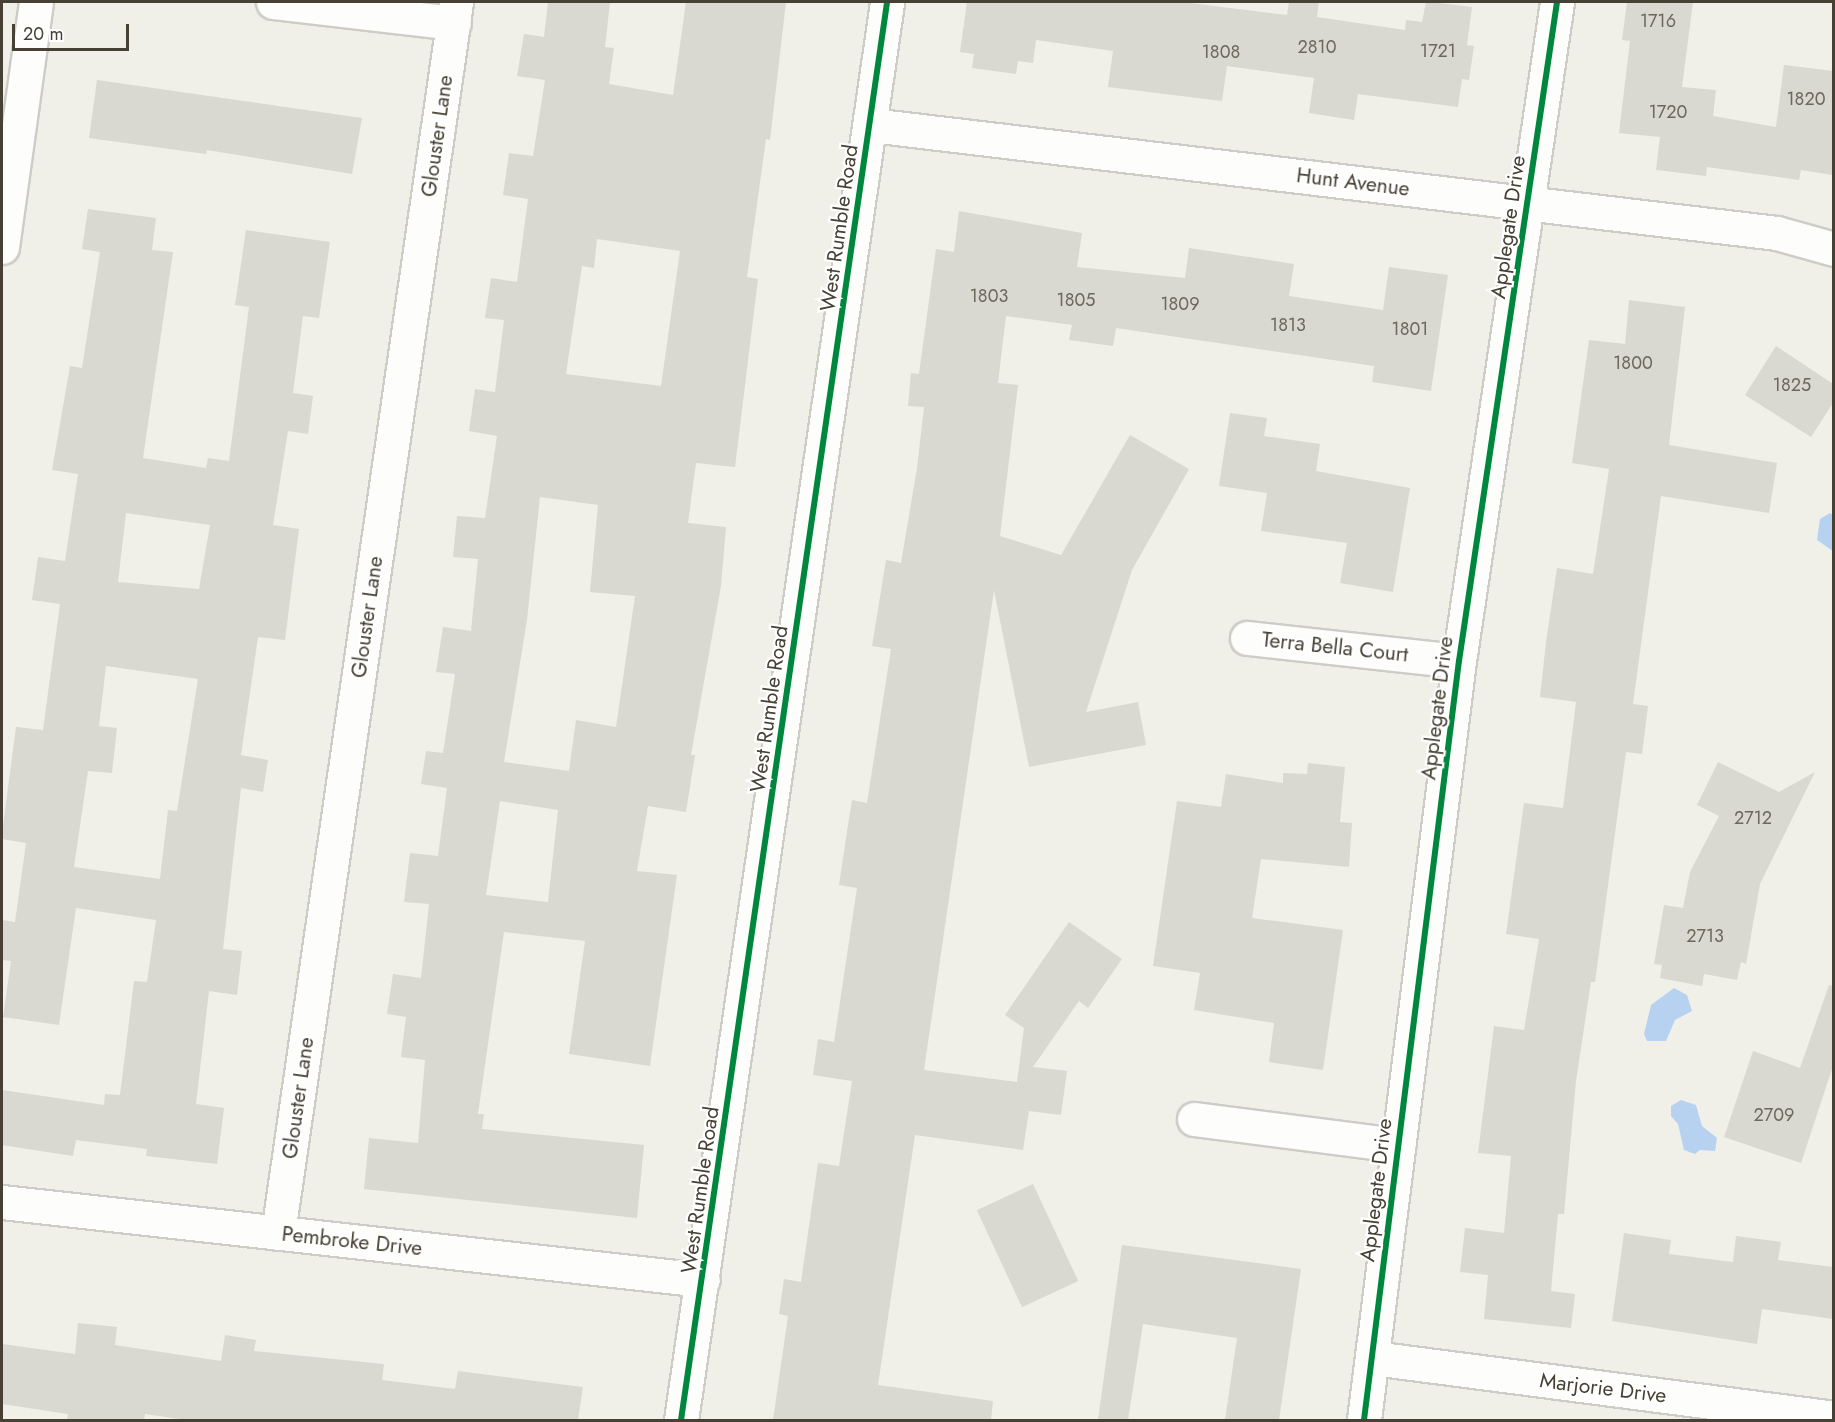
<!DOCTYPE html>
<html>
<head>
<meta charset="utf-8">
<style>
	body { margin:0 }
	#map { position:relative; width:1835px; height:1422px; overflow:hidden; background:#f0efe8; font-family:Jost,sans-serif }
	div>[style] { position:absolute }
	.water>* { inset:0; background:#b7d2f0 }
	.building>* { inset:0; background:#d9d8d1; transform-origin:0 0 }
	.roads { filter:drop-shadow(2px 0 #ceccc6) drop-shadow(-2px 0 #ceccc6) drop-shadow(0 2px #ceccc6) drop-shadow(0 -2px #ceccc6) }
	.minor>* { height:33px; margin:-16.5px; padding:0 16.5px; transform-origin:16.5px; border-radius:16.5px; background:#fdfdfc }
	.tertiary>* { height:33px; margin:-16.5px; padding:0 16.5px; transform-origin:16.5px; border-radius:16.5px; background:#fdfdfc }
	.cycleway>* { height:6px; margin:-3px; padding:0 3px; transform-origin:3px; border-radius:3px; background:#00873e }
	span { translate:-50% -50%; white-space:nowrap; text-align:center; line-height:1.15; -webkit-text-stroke:4.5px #fff; paint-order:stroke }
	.number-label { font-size:18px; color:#6c685c }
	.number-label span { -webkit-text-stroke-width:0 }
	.street-label { font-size:21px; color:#464134 }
	.frame { position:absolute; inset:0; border:3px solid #464134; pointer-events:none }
	.scale { position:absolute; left:12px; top:24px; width:117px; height:27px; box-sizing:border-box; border:3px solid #464134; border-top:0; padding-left:8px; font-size:18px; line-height:21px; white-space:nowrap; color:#464134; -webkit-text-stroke:4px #fff; paint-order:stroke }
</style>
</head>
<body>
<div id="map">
	<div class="water">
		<div style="clip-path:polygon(1830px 513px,1833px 515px,1833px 551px,1817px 540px,1820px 519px)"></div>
		<div style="clip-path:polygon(1674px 988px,1687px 995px,1692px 1011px,1675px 1020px,1666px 1041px,1647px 1041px,1644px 1034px,1651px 1005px)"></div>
		<div style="clip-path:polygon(1681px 1100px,1696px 1105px,1702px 1126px,1717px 1138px,1715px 1151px,1700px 1150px,1695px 1154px,1684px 1150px,1678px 1124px,1671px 1116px,1671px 1106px)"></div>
	</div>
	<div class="building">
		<div style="clip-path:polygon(evenodd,548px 2px,610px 2px,605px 47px,614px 48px,609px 84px,673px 95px,686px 2px,786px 2px,770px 140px,766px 139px,747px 277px,758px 279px,735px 467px,696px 463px,688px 523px,726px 527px,721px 586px,691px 755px,695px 755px,686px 812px,648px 806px,637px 871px,677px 875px,650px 1066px,569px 1054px,585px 941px,504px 932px,478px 1114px,484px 1114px,482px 1129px,644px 1145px,637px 1218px,364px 1189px,369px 1138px,418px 1143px,425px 1060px,401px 1057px,406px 1017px,387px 1014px,393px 974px,421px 978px,429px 904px,404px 902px,410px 853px,438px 856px,447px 788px,421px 784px,426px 751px,443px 753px,455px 674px,436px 672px,443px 627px,471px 631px,478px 559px,453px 557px,457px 516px,485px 518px,497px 436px,469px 431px,475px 389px,495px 392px,504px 320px,485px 318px,491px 278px,517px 282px,528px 199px,503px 195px,509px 153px,533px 156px,545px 80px,517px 76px,524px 34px,544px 37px,548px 2px,597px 239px,680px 251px,661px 386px,566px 374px,582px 266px,594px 268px,597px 239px,548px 2px,540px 497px,598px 505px,590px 592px,635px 596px,616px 727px,576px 720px,569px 771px,504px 762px,527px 620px,540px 497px,548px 2px,500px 801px,558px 810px,548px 902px,486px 895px,500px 801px)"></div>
		<div style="clip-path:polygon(967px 2px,1182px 2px,1287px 15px,1289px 2px,1319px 2px,1317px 17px,1405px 30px,1406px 20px,1422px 22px,1426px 2px,1430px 2px,1472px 7px,1467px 45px,1474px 46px,1469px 80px,1462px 79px,1458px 107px,1358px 94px,1354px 120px,1309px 113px,1314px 78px,1227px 66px,1222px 101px,1108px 87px,1113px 51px,1036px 40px,1033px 63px,1018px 61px,1016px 74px,972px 68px,974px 54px,960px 52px)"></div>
		<div style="clip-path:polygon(1627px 2px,1693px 2px,1682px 87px,1716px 90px,1713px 116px,1776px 127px,1784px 65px,1833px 71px,1833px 175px,1801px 170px,1799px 180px,1707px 167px,1706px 176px,1656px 170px,1660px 137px,1619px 133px,1630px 41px,1622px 40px)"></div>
		<div style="clip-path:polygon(97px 80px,362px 118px,352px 174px,207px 150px,206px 154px,89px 138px)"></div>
		<div style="clip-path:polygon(evenodd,88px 209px,156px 218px,152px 250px,173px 252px,143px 458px,206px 468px,208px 458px,229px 461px,249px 307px,235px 305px,246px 230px,330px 242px,319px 318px,303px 316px,293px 393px,313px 396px,308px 434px,288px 431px,273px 525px,299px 529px,285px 640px,258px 637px,241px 755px,268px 760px,263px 792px,241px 788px,223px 949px,242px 951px,237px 995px,209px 991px,196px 1104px,224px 1108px,217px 1164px,146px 1156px,147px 1149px,76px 1140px,73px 1156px,2px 1145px,2px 1090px,104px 1105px,105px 1094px,120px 1095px,134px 981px,147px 982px,156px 920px,76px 908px,59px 1025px,3px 1017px,11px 961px,2px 960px,2px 920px,15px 922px,26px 843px,2px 839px,2px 833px,16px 727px,43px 730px,60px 604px,32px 600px,38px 557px,65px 561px,78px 474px,52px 470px,70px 366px,82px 368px,100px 252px,82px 249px,88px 209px,126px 513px,210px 525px,199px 589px,118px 582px,126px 513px,88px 209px,106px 666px,198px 679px,177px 811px,168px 810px,160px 879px,74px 867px,88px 771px,112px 773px,117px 728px,99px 726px,106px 666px)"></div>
		<div style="clip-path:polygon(959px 211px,1082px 233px,1077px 267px,1185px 278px,1189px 248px,1229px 254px,1294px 264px,1289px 296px,1383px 310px,1389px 267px,1448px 275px,1431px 391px,1372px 382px,1374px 366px,1116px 328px,1113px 346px,1069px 340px,1072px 325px,1006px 316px,998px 383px,1018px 385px,1000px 536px,1061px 555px,1130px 435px,1189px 469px,1132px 570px,1086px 712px,1138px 702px,1146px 745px,1029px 767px,994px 590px,924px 1070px,1017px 1082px,1024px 1028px,1005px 1015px,1069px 922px,1122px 959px,1088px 1008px,1079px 1001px,1033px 1067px,1067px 1071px,1061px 1115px,1029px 1111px,1023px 1150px,915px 1135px,878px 1385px,993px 1401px,991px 1420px,773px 1420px,788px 1316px,779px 1314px,784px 1279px,801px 1282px,818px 1163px,839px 1166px,852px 1081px,813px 1075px,818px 1039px,834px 1042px,857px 888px,839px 885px,848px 825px,852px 800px,867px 803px,891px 649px,872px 646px,886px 560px,901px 563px,917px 468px,924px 407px,908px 406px,911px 373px,919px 374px,936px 249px,954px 252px)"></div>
		<div style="clip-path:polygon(1629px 300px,1685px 307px,1669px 445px,1777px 463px,1769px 513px,1661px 496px,1633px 704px,1648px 706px,1642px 754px,1626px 752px,1595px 982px,1591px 982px,1576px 1081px,1564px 1214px,1558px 1214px,1551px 1291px,1575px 1294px,1571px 1328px,1484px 1319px,1488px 1275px,1460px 1272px,1465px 1228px,1504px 1233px,1511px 1156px,1478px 1153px,1494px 1026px,1524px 1030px,1539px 939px,1506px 934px,1524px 803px,1563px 808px,1576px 702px,1540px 697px,1546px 642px,1557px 568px,1593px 574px,1609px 469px,1572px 463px,1589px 340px,1625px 344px)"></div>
		<div style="clip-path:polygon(1776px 346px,1833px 384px,1833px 403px,1811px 437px,1745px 395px)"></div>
		<div style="clip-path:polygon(1230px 413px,1267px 418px,1264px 436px,1320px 444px,1316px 471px,1410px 488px,1393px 592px,1340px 583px,1347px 543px,1261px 531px,1267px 493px,1219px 486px)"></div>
		<div style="clip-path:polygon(1718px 762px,1779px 792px,1815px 772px,1760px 884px,1746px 964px,1741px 962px,1737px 980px,1704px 974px,1702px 986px,1660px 978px,1662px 965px,1654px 964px,1664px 905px,1683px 908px,1690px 872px,1719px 816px,1697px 805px)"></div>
		<div style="clip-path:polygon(1308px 763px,1345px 767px,1340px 822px,1352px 823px,1349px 867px,1261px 859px,1252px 918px,1343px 930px,1323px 1070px,1269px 1062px,1274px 1023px,1194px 1010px,1200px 973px,1153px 966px,1177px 801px,1221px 807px,1226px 774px,1283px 783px,1283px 773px,1307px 774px)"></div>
		<div style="clip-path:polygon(1829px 985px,1833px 986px,1833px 1066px,1801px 1163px,1724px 1137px,1753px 1051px,1800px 1068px)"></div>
		<div style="left:1033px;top:1184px;width:107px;height:62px;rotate:65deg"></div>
		<div style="clip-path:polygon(1624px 1233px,1671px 1240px,1669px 1254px,1733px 1262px,1736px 1236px,1781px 1242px,1778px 1260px,1833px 1267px,1833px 1319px,1762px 1309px,1757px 1344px,1612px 1321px)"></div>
		<div style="clip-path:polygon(1122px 1245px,1301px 1269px,1279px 1420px,1225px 1420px,1237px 1338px,1143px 1324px,1128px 1420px,1098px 1420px)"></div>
		<div style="clip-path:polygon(78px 1323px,117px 1327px,115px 1345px,221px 1361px,225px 1335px,256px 1340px,254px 1351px,384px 1364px,382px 1380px,455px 1389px,458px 1371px,583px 1387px,578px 1420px,187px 1420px,145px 1414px,144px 1420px,67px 1420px,68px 1414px,2px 1404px,2px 1344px,75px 1354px)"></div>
	</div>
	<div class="roads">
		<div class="minor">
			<div style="left:273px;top:2px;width:182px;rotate:6.6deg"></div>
			<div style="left:871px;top:125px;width:912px;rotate:6.8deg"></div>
			<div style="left:1777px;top:233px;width:59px;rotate:15.7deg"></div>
			<div style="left:2px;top:247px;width:247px;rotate:-82.1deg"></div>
			<div style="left:1247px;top:638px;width:213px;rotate:6.2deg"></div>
			<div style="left:1194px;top:1119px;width:206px;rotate:7.3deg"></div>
			<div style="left:2px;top:1202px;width:705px;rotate:6.35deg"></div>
			<div style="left:278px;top:1233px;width:1244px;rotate:-81.77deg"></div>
			<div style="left:1373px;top:1358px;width:465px;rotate:7.4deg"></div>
			<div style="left:1364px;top:1420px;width:765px;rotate:-82.87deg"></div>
			<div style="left:1459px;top:661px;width:666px;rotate:-81.54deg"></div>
		</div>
		<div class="tertiary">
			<div style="left:681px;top:1420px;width:1433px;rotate:-81.73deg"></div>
		</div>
	</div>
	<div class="cycleway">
		<div style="left:681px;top:1420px;width:1433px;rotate:-81.73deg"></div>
		<div style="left:1364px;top:1420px;width:765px;rotate:-82.87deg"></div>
		<div style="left:1459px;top:661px;width:666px;rotate:-81.54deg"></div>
	</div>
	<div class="number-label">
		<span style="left:1658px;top:21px">1716</span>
		<span style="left:1317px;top:47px">2810</span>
		<span style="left:1438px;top:51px">1721</span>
		<span style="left:1221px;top:52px">1808</span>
		<span style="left:1806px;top:99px">1820</span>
		<span style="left:1668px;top:112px">1720</span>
		<span style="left:989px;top:296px">1803</span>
		<span style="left:1076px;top:300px">1805</span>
		<span style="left:1180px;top:304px">1809</span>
		<span style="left:1288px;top:325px">1813</span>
		<span style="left:1410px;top:329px">1801</span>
		<span style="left:1633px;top:363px">1800</span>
		<span style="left:1792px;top:385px">1825</span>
		<span style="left:1753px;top:818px">2712</span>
		<span style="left:1705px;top:936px">2713</span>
		<span style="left:1774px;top:1115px">2709</span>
	</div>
	<div class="street-label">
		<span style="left:437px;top:136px;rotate:-82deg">Glouster Lane</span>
		<span style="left:1353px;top:182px;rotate:7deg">Hunt Avenue</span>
		<span style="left:1508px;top:227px;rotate:-82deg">Applegate Drive</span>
		<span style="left:839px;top:228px;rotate:-82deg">West Rumble Road</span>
		<span style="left:367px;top:617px;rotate:-82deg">Glouster Lane</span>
		<span style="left:1335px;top:647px;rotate:6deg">Terra Bella Court</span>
		<span style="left:1437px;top:708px;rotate:-83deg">Applegate Drive</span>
		<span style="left:769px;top:709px;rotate:-82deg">West Rumble Road</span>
		<span style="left:298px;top:1098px;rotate:-82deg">Glouster Lane</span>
		<span style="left:700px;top:1190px;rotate:-82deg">West Rumble Road</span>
		<span style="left:1376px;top:1190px;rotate:-83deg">Applegate Drive</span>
		<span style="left:352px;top:1241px;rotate:6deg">Pembroke Drive</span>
		<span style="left:1603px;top:1388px;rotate:7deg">Marjorie Drive</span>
	</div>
	<div class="frame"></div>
	<div class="scale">20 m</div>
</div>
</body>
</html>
